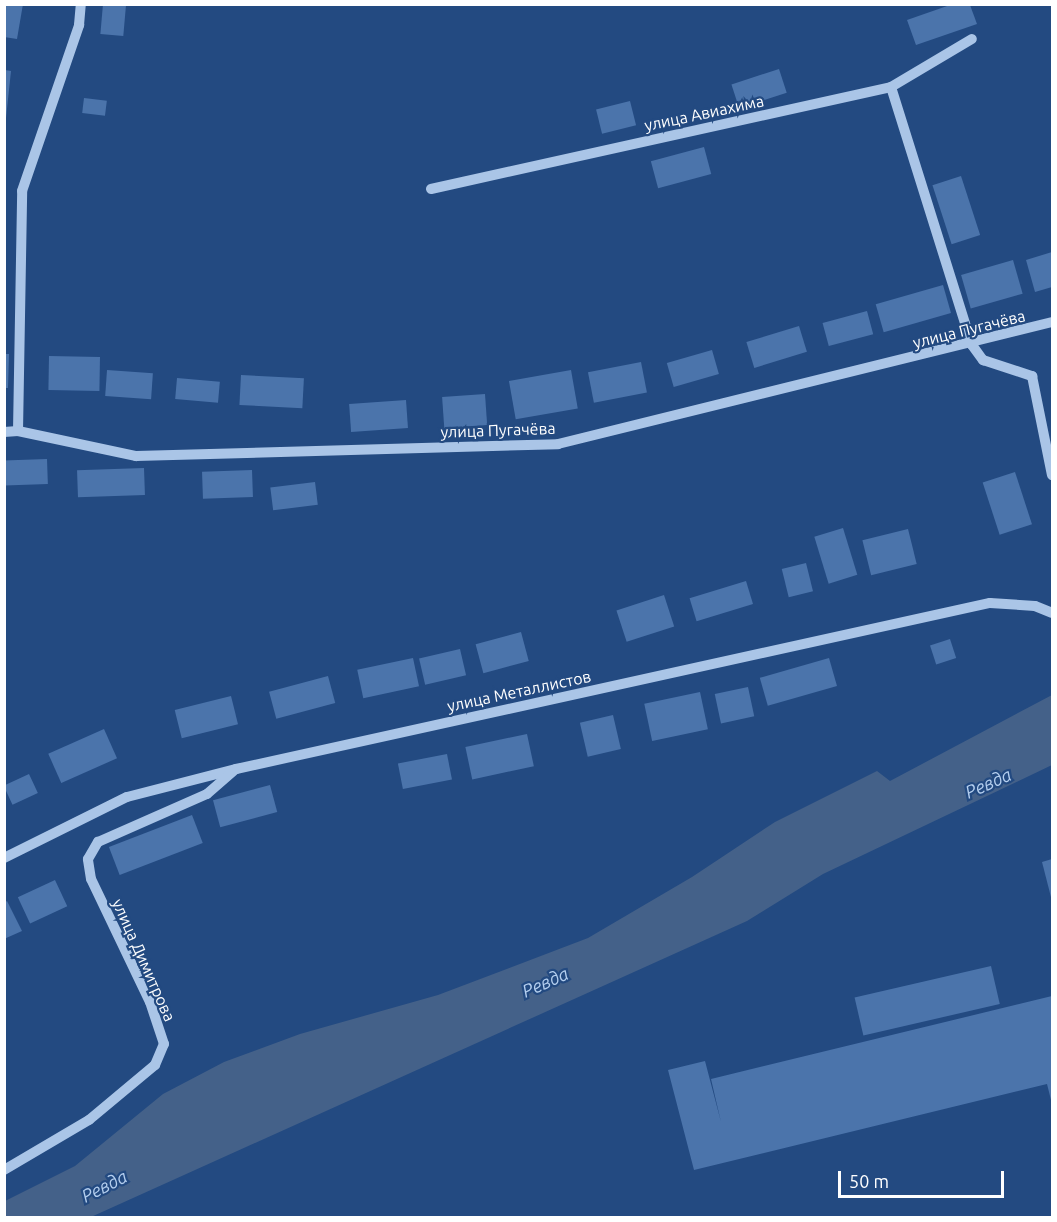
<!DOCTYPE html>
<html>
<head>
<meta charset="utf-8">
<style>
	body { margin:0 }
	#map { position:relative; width:1057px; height:1222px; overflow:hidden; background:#234a81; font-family:Ubuntu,sans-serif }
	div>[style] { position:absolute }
	.water>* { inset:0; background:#446189 }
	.building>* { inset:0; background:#4b74ab; transform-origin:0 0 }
	.minor>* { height:10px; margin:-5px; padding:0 5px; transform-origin:5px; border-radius:5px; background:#aac5e7 }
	span { translate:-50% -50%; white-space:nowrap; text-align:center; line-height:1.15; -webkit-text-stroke:4.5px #234a81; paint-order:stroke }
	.street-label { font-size:16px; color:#fff }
	.water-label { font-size:18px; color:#b5cfef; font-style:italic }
	.frame { position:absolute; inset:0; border:6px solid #fff; pointer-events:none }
	.scale { position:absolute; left:838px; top:1171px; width:166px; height:27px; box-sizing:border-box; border:3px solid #fff; border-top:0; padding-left:8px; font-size:18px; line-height:21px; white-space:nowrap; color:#fff; -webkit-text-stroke:4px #234a81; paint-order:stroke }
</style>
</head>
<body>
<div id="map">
	<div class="water">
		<div style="clip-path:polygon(1052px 695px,1052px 765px,823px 874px,747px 921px,91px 1217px,5px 1217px,5px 1201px,75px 1166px,163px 1094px,224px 1062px,300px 1034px,438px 995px,588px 938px,692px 877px,775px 822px,877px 771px,890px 781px)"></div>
	</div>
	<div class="building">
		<div style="clip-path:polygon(4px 4px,23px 4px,17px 39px,4px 37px)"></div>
		<div style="left:103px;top:4px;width:23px;height:30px;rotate:5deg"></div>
		<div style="clip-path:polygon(950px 5px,970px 5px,977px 24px,916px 45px,907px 20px)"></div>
		<div style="left:779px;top:69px;width:25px;height:50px;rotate:72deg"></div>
		<div style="clip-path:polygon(5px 70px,11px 71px,6px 118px,5px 118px)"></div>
		<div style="left:84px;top:98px;width:23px;height:15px;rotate:7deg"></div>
		<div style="left:630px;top:101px;width:25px;height:35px;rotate:76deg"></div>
		<div style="left:704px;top:147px;width:28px;height:55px;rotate:75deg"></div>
		<div style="left:961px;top:176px;width:62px;height:30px;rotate:72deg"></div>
		<div style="clip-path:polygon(1052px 252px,1052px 287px,1035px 292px,1026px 260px)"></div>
		<div style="left:1013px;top:260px;width:35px;height:54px;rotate:74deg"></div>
		<div style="left:943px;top:285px;width:29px;height:70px;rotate:74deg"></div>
		<div style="left:867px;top:311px;width:24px;height:46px;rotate:75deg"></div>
		<div style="left:799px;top:326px;width:27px;height:55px;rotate:73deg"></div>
		<div style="left:712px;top:350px;width:25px;height:47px;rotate:74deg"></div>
		<div style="clip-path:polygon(4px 354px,9px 354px,8px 388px,4px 388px)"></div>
		<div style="left:49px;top:356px;width:51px;height:34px;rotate:1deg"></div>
		<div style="left:641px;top:362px;width:31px;height:54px;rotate:79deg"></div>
		<div style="left:107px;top:370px;width:46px;height:26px;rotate:4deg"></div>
		<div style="left:571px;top:370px;width:39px;height:63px;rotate:80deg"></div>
		<div style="left:241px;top:375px;width:63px;height:30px;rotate:3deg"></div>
		<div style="left:177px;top:378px;width:43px;height:21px;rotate:5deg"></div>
		<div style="left:485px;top:394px;width:31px;height:43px;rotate:86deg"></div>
		<div style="left:406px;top:400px;width:28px;height:57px;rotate:86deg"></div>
		<div style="left:47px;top:459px;width:25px;height:43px;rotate:88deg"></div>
		<div style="left:144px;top:468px;width:27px;height:67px;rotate:88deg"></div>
		<div style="left:252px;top:470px;width:27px;height:50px;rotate:88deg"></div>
		<div style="left:1015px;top:472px;width:55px;height:34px;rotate:72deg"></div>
		<div style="left:315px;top:482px;width:23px;height:45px;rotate:83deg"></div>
		<div style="left:843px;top:528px;width:49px;height:30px;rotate:73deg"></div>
		<div style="left:908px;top:529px;width:36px;height:47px;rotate:76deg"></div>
		<div style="left:806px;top:563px;width:29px;height:25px;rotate:76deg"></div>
		<div style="left:746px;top:581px;width:24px;height:59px;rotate:73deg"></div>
		<div style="left:664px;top:595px;width:33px;height:50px;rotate:72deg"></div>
		<div style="left:521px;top:632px;width:30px;height:47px;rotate:75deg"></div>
		<div style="left:950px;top:639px;width:20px;height:21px;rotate:72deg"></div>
		<div style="left:460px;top:649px;width:27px;height:42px;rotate:77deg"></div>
		<div style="left:413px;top:658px;width:29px;height:57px;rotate:78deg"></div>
		<div style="left:829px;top:658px;width:29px;height:72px;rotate:74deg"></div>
		<div style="left:328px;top:676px;width:28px;height:61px;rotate:75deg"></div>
		<div style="left:748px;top:687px;width:30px;height:34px;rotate:78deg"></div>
		<div style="left:700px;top:692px;width:38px;height:57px;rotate:78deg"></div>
		<div style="left:231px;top:696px;width:29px;height:58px;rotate:76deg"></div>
		<div style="left:613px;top:715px;width:35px;height:34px;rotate:77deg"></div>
		<div style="left:104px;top:729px;width:32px;height:61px;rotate:66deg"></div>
		<div style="left:527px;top:734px;width:33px;height:63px;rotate:78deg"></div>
		<div style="left:447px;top:754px;width:26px;height:50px;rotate:79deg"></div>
		<div style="left:29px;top:774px;width:21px;height:28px;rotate:65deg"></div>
		<div style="left:270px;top:785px;width:28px;height:59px;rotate:75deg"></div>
		<div style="left:192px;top:815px;width:30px;height:89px;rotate:69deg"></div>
		<div style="clip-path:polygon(1052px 859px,1052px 901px,1042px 862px)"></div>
		<div style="left:55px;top:880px;width:29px;height:41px;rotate:65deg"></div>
		<div style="clip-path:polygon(7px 901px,22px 931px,4px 939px,4px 903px)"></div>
		<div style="left:991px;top:966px;width:39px;height:140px;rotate:77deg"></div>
		<div style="clip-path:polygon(1052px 996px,1052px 1104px,1047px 1084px,694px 1170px,668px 1070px,705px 1061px,721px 1122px,711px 1079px)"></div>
	</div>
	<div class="minor">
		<div style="left:891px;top:87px;width:270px;rotate:72.6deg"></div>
		<div style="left:972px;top:345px;width:19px;rotate:54deg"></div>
		<div style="left:983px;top:360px;width:52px;rotate:18.1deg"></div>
		<div style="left:1032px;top:376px;width:101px;rotate:78.6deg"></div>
		<div style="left:431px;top:189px;width:471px;rotate:-12.5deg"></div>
		<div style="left:891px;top:87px;width:94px;rotate:-30.7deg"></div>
		<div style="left:18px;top:431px;width:240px;rotate:-89deg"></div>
		<div style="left:22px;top:191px;width:176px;rotate:-71deg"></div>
		<div style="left:79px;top:25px;width:21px;rotate:-85deg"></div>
		<div style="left:4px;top:432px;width:14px;rotate:-4deg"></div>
		<div style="left:18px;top:431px;width:121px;rotate:12deg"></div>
		<div style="left:136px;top:456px;width:422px;rotate:-1.6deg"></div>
		<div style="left:558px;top:444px;width:509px;rotate:-13.87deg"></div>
		<div style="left:4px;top:858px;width:137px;rotate:-26.4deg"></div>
		<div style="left:127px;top:797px;width:113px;rotate:-14.4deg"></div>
		<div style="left:236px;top:769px;width:772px;rotate:-12.42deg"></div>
		<div style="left:990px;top:603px;width:45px;rotate:3.8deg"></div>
		<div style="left:1035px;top:606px;width:18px;rotate:22deg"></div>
		<div style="left:4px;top:1170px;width:99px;rotate:-30.5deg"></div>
		<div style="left:89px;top:1120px;width:86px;rotate:-39.8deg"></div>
		<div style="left:155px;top:1065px;width:23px;rotate:-67deg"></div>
		<div style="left:164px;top:1044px;width:44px;rotate:-108.4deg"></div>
		<div style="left:150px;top:1002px;width:136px;rotate:-115.6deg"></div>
		<div style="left:91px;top:879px;width:20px;rotate:-99deg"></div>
		<div style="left:88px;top:859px;width:20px;rotate:-60deg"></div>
		<div style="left:98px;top:842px;width:119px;rotate:-23.8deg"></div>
		<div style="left:207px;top:794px;width:35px;rotate:-41deg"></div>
	</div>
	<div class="street-label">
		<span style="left:704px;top:113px;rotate:-12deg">улица Авиахима</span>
		<span style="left:969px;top:329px;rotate:-14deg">улица Пугачёва</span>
		<span style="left:498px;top:430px;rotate:-2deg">улица Пугачёва</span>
		<span style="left:519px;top:691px;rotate:-12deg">улица Металлистов</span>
		<span style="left:144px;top:960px;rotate:66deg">улица Димитрова</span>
	</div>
	<div class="water-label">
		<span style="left:988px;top:783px;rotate:-24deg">Ревда</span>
		<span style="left:545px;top:982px;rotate:-24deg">Ревда</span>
		<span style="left:104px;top:1186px;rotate:-27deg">Ревда</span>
	</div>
	<div class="frame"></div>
	<div class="scale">50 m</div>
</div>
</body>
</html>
